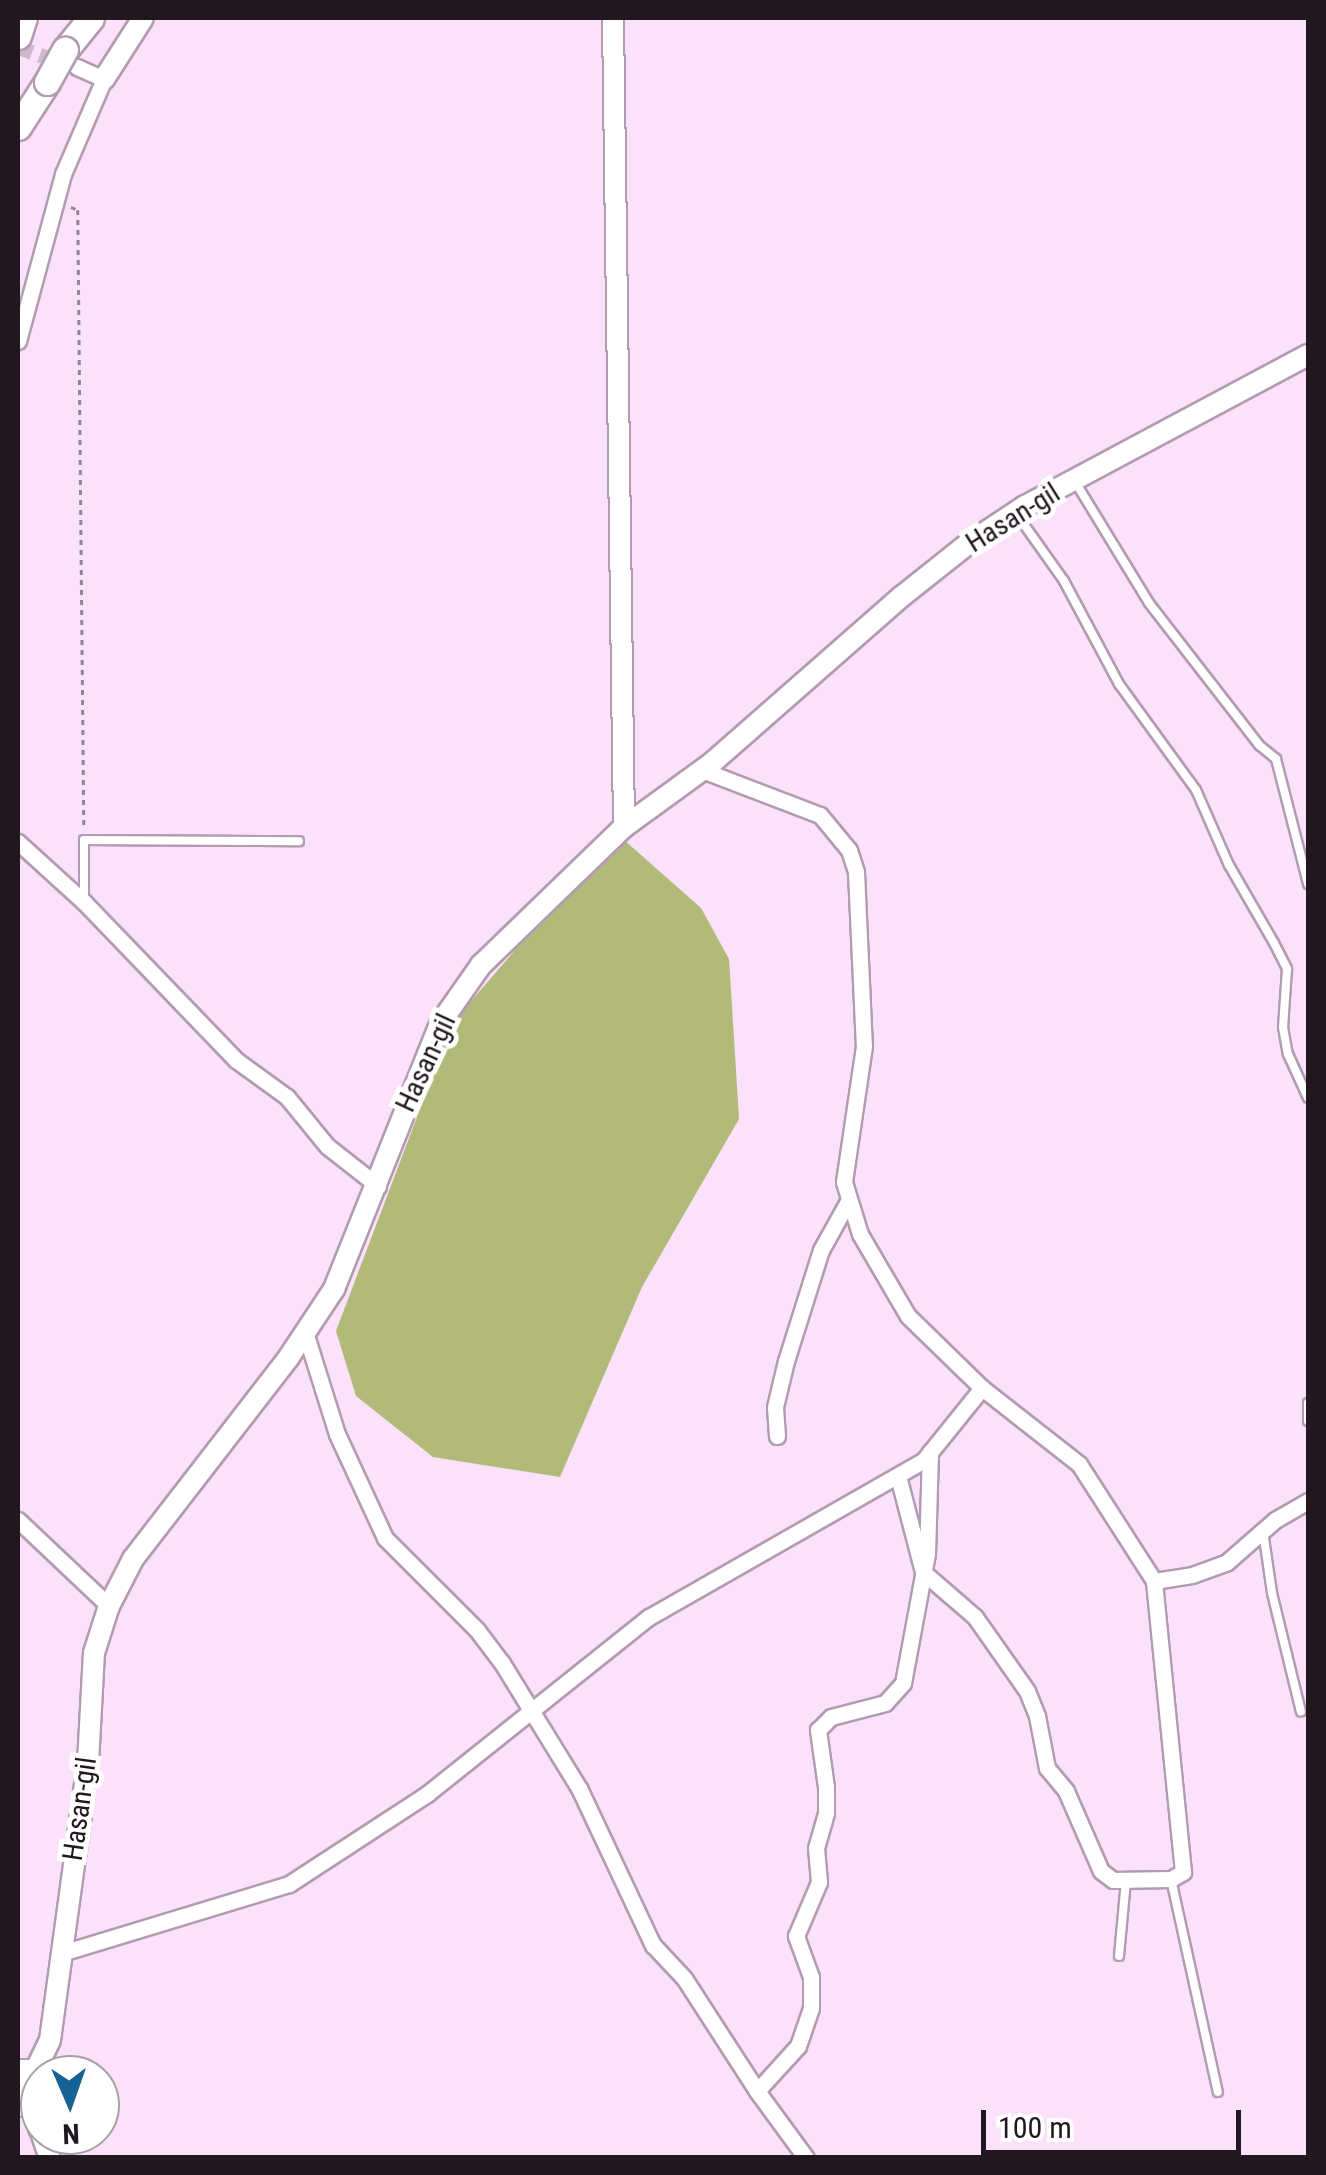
<!DOCTYPE html>
<html>
<head>
<meta charset="utf-8">
<style>
	body { margin:0 }
	#map { position:relative; width:1326px; height:2175px; overflow:hidden; background:#fbe1f9; font-family:"Roboto Condensed",sans-serif }
	div>[style] { position:absolute }
	.forest>* { inset:0; background:#b1ba79 }
	.minor-tunnel>* { height:15px; margin-top:-7.5px; transform-origin:0; background:repeating-linear-gradient(90deg,#cfb9cd 0 15px,transparent 0 23px) }
	.path>* { height:2.5px; margin-top:-1.25px; transform-origin:0; background:repeating-linear-gradient(90deg,#968495 0 5px,transparent 0 10px) }
	.roads { filter:drop-shadow(2px 0 #b39bb1) drop-shadow(-2px 0 #b39bb1) drop-shadow(0 2px #b39bb1) drop-shadow(0 -2px #b39bb1) }
	.service>* { height:8px; margin:-4px; padding:0 4px; transform-origin:4px; border-radius:4px; background:#fff }
	.minor>* { height:15px; margin:-7.5px; padding:0 7.5px; transform-origin:7.5px; border-radius:7.5px; background:#fff }
	.tertiary>* { height:20px; margin:-10px; padding:0 10px; transform-origin:10px; border-radius:10px; background:#fff }
	.trunk>* { height:25px; margin:-12.5px; padding:0 12.5px; transform-origin:12.5px; border-radius:12.5px; background:#fff }
	.bridges { filter:drop-shadow(2px 0 #b39bb1) drop-shadow(-2px 0 #b39bb1) drop-shadow(0 2px #b39bb1) drop-shadow(0 -2px #b39bb1) }
	.trunk-bridge>* { height:25px; margin:-12.5px; padding:0 12.5px; transform-origin:12.5px; border-radius:12.5px; background:#fff }
	span { translate:-50% -50%; white-space:nowrap; text-align:center; line-height:1.15; -webkit-text-stroke:10px #fff; paint-order:stroke }
	.street-label { font-size:28px; color:#20171f }
	.frame { position:absolute; inset:0; border:20px solid #20171f; pointer-events:none }
	.north { position:absolute; left:20px; top:2055px; width:100px; height:100px; box-sizing:border-box; background:#fff; border:2px solid #a6a2a5; border-radius:50%; rotate:178deg; font-size:28px; font-weight:700; line-height:40px; text-align:center; color:#20171f }
	.north::after { content:''; display:block; margin:auto; width:35px; height:45px; background:#176295; clip-path:polygon(50% 0,100% 100%,50% 72%,0 100%) }
	.scale { position:absolute; left:981px; top:2110px; width:260px; height:45px; box-sizing:border-box; border:5px solid #20171f; border-top:0; padding-left:12px; font-size:30px; line-height:35px; white-space:nowrap; color:#20171f; -webkit-text-stroke:8px #fff; paint-order:stroke }
</style>
</head>
<body>
<div id="map">
	<div class="forest">
		<div style="clip-path:polygon(624px 840px,701px 908px,729px 959px,739px 1119px,642px 1287px,560px 1477px,433px 1457px,356px 1396px,336px 1331px,453px 1022px,528px 935px)"></div>
	</div>
	<div class="minor-tunnel">
		<div style="left:18px;top:47px;width:51px;rotate:19.5deg"></div>
	</div>
	<div class="path">
		<div style="left:71px;top:207px;width:8px;rotate:23deg"></div>
		<div style="left:78px;top:210px;width:619px;rotate:89.44deg"></div>
	</div>
	<div class="roads">
		<div class="service">
			<div style="left:1074px;top:480px;width:144px;rotate:58.6deg"></div>
			<div style="left:1149px;top:603px;width:180px;rotate:52.2deg"></div>
			<div style="left:1259px;top:745px;width:22px;rotate:39deg"></div>
			<div style="left:1276px;top:759px;width:129px;rotate:75.6deg"></div>
			<div style="left:1018px;top:516px;width:80px;rotate:54.7deg"></div>
			<div style="left:1064px;top:581px;width:117px;rotate:61.9deg"></div>
			<div style="left:1119px;top:684px;width:131px;rotate:54deg"></div>
			<div style="left:1196px;top:790px;width:82px;rotate:66.3deg"></div>
			<div style="left:1229px;top:865px;width:90px;rotate:60deg"></div>
			<div style="left:1274px;top:943px;width:29px;rotate:63deg"></div>
			<div style="left:1287px;top:969px;width:58px;rotate:93.9deg"></div>
			<div style="left:1283px;top:1027px;width:27px;rotate:80deg"></div>
			<div style="left:1288px;top:1054px;width:48px;rotate:65.6deg"></div>
			<div style="left:84px;top:901px;width:61px;rotate:-90deg"></div>
			<div style="left:84px;top:840px;width:215px;rotate:0.3deg"></div>
			<div style="left:1308px;top:1403px;width:18px;rotate:90deg"></div>
			<div style="left:1263px;top:1531px;width:63px;rotate:81.7deg"></div>
			<div style="left:1272px;top:1593px;width:122px;rotate:76.3deg"></div>
			<div style="left:1171px;top:1879px;width:218px;rotate:77.6deg"></div>
			<div style="left:1119px;top:1956px;width:75px;rotate:-84.7deg"></div>
		</div>
		<div class="minor">
			<div style="left:18px;top:341px;width:173px;rotate:-74.9deg"></div>
			<div style="left:63px;top:174px;width:103px;rotate:-66.7deg"></div>
			<div style="left:104px;top:79px;width:30px;rotate:-156deg"></div>
			<div style="left:702px;top:770px;width:126px;rotate:20.9deg"></div>
			<div style="left:820px;top:815px;width:45px;rotate:50.4deg"></div>
			<div style="left:849px;top:850px;width:23px;rotate:72deg"></div>
			<div style="left:856px;top:872px;width:174px;rotate:87.4deg"></div>
			<div style="left:864px;top:1046px;width:137px;rotate:98.4deg"></div>
			<div style="left:844px;top:1182px;width:54px;rotate:72.9deg"></div>
			<div style="left:860px;top:1234px;width:95px;rotate:59.7deg"></div>
			<div style="left:908px;top:1316px;width:103px;rotate:44.2deg"></div>
			<div style="left:982px;top:1388px;width:123px;rotate:38.1deg"></div>
			<div style="left:1079px;top:1464px;width:139px;rotate:57.3deg"></div>
			<div style="left:1154px;top:1581px;width:38px;rotate:-9deg"></div>
			<div style="left:1192px;top:1575px;width:37px;rotate:-20deg"></div>
			<div style="left:1227px;top:1562px;width:64px;rotate:-41.2deg"></div>
			<div style="left:1275px;top:1520px;width:38px;rotate:-30deg"></div>
			<div style="left:18px;top:842px;width:89px;rotate:42.3deg"></div>
			<div style="left:84px;top:902px;width:219px;rotate:46.1deg"></div>
			<div style="left:236px;top:1060px;width:63px;rotate:36deg"></div>
			<div style="left:287px;top:1097px;width:63px;rotate:50.8deg"></div>
			<div style="left:327px;top:1146px;width:65px;rotate:38.1deg"></div>
			<div style="left:305px;top:1332px;width:107px;rotate:72.6deg"></div>
			<div style="left:337px;top:1434px;width:115px;rotate:65.2deg"></div>
			<div style="left:385px;top:1538px;width:130px;rotate:45deg"></div>
			<div style="left:477px;top:1630px;width:41px;rotate:52.9deg"></div>
			<div style="left:502px;top:1663px;width:147px;rotate:58.4deg"></div>
			<div style="left:579px;top:1788px;width:174px;rotate:64.8deg"></div>
			<div style="left:653px;top:1945px;width:45px;rotate:46.8deg"></div>
			<div style="left:684px;top:1978px;width:135px;rotate:57.1deg"></div>
			<div style="left:757px;top:2091px;width:61px;rotate:-47.7deg"></div>
			<div style="left:798px;top:2046px;width:40px;rotate:-71.1deg"></div>
			<div style="left:811px;top:2008px;width:31px;rotate:-90deg"></div>
			<div style="left:811px;top:1977px;width:44px;rotate:-110.1deg"></div>
			<div style="left:796px;top:1936px;width:59px;rotate:-66.9deg"></div>
			<div style="left:819px;top:1882px;width:34px;rotate:-95deg"></div>
			<div style="left:816px;top:1848px;width:36px;rotate:-74deg"></div>
			<div style="left:826px;top:1813px;width:26px;rotate:-90deg"></div>
			<div style="left:826px;top:1787px;width:58px;rotate:-98deg"></div>
			<div style="left:818px;top:1730px;width:18px;rotate:-45deg"></div>
			<div style="left:831px;top:1717px;width:56px;rotate:-14.5deg"></div>
			<div style="left:885px;top:1703px;width:27px;rotate:-48deg"></div>
			<div style="left:903px;top:1683px;width:131px;rotate:-79.5deg"></div>
			<div style="left:927px;top:1554px;width:102px;rotate:-88.3deg"></div>
			<div style="left:777px;top:1436px;width:29px;rotate:-94deg"></div>
			<div style="left:775px;top:1407px;width:47px;rotate:-76.6deg"></div>
			<div style="left:786px;top:1361px;width:116px;rotate:-72.5deg"></div>
			<div style="left:821px;top:1250px;width:54px;rotate:-61deg"></div>
			<div style="left:898px;top:1476px;width:99px;rotate:75.4deg"></div>
			<div style="left:923px;top:1572px;width:69px;rotate:40.9deg"></div>
			<div style="left:975px;top:1617px;width:90px;rotate:54.9deg"></div>
			<div style="left:1027px;top:1691px;width:27px;rotate:68deg"></div>
			<div style="left:1037px;top:1716px;width:53px;rotate:79.1deg"></div>
			<div style="left:1047px;top:1768px;width:30px;rotate:50deg"></div>
			<div style="left:1066px;top:1791px;width:87px;rotate:66.4deg"></div>
			<div style="left:1101px;top:1871px;width:15px;rotate:37deg"></div>
			<div style="left:1113px;top:1880px;width:58px;rotate:-1deg"></div>
			<div style="left:1171px;top:1879px;width:14px;rotate:-30deg"></div>
			<div style="left:1183px;top:1872px;width:292px;rotate:-95.7deg"></div>
			<div style="left:18px;top:1520px;width:125px;rotate:43.4deg"></div>
			<div style="left:62px;top:1953px;width:237px;rotate:-16.9deg"></div>
			<div style="left:289px;top:1884px;width:165px;rotate:-33.1deg"></div>
			<div style="left:427px;top:1794px;width:284px;rotate:-38.6deg"></div>
			<div style="left:649px;top:1617px;width:315px;rotate:-29.7deg"></div>
			<div style="left:923px;top:1461px;width:94px;rotate:-51.1deg"></div>
			<div style="left:757px;top:2091px;width:83px;rotate:53.8deg"></div>
		</div>
		<div class="tertiary">
			<div style="left:613px;top:18px;width:809px;rotate:89.22deg"></div>
			<div style="left:104px;top:79px;width:72px;rotate:-57.4deg"></div>
			<div style="left:27px;top:2093px;width:39px;rotate:71deg"></div>
			<div style="left:18px;top:2106px;width:73px;rotate:-64.1deg"></div>
			<div style="left:50px;top:2040px;width:280px;rotate:-82.2deg"></div>
			<div style="left:88px;top:1763px;width:110px;rotate:-86.9deg"></div>
			<div style="left:94px;top:1653px;width:49px;rotate:-72.3deg"></div>
			<div style="left:109px;top:1606px;width:53px;rotate:-62.9deg"></div>
			<div style="left:133px;top:1559px;width:255px;rotate:-52.3deg"></div>
			<div style="left:289px;top:1357px;width:82px;rotate:-56.5deg"></div>
			<div style="left:334px;top:1289px;width:288px;rotate:-68.2deg"></div>
			<div style="left:441px;top:1022px;width:70px;rotate:-54.9deg"></div>
			<div style="left:481px;top:965px;width:199px;rotate:-44deg"></div>
			<div style="left:624px;top:827px;width:110px;rotate:-36.1deg"></div>
			<div style="left:713px;top:762px;width:250px;rotate:-41.3deg"></div>
			<div style="left:901px;top:597px;width:87px;rotate:-38.5deg"></div>
			<div style="left:969px;top:543px;width:67px;rotate:-33.5deg"></div>
			<div style="left:1025px;top:506px;width:321px;rotate:-28.1deg"></div>
			<div style="left:42px;top:2135px;width:24px;rotate:71deg"></div>
		</div>
		<div class="trunk">
			<div style="left:18px;top:36px;width:19px;rotate:-72deg"></div>
			<div style="left:65px;top:50px;width:41px;rotate:-50.9deg"></div>
			<div style="left:18px;top:127px;width:54px;rotate:-57.2deg"></div>
			<div style="left:18px;top:2072px;width:20px"></div>
		</div>
	</div>
	<div class="bridges">
		<div class="trunk-bridge">
			<div style="left:47px;top:82px;width:37px;rotate:-61deg"></div>
		</div>
	</div>
	<div class="street-label">
		<span style="left:1013px;top:518px;rotate:-32deg">Hasan-gil</span>
		<span style="left:426px;top:1063px;rotate:-65deg">Hasan-gil</span>
		<span style="left:80px;top:1809px;rotate:-82deg">Hasan-gil</span>
	</div>
	<div class="frame"></div>
	<div class="north">N</div>
	<div class="scale">100 m</div>
</div>
</body>
</html>
